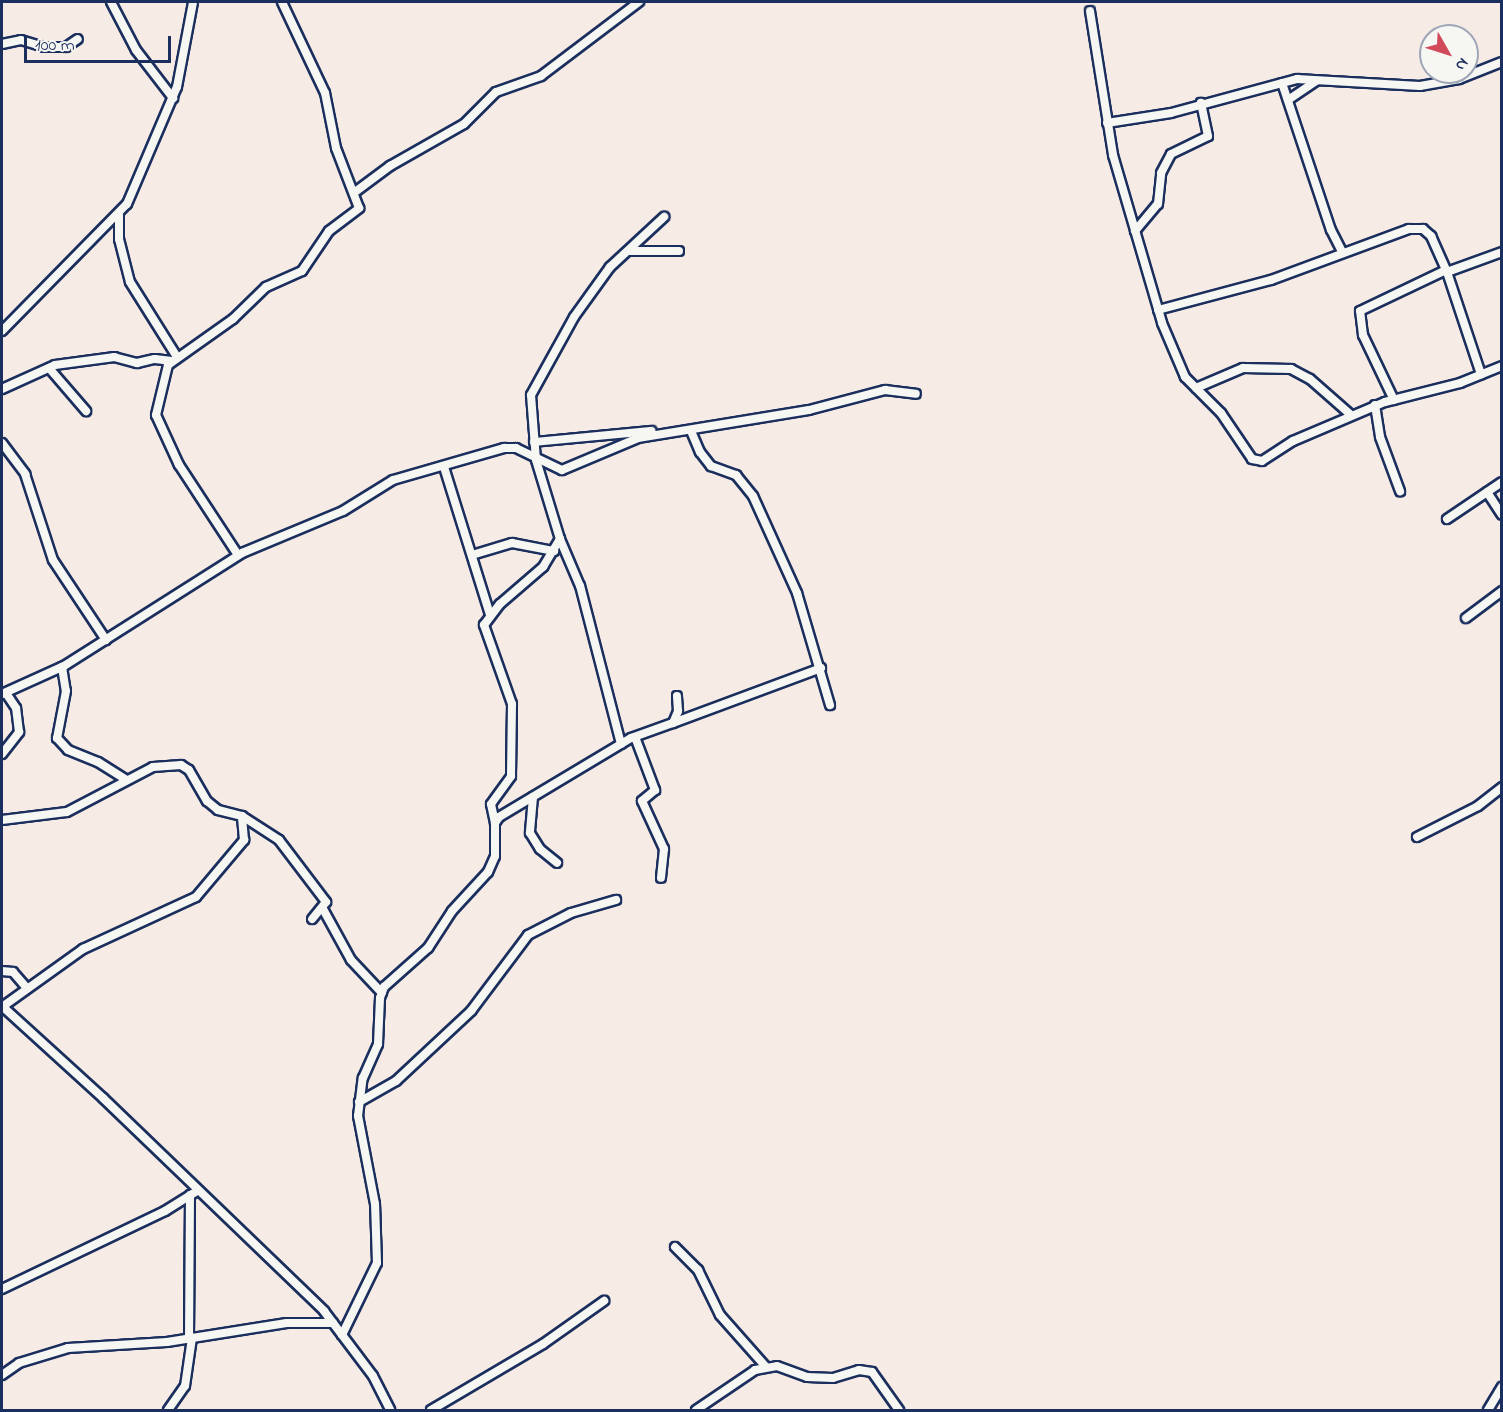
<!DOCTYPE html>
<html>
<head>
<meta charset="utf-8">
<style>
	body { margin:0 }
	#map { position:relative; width:1503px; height:1412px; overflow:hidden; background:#f7ece5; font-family:"Indie Flower",sans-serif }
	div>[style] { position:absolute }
	.roads { filter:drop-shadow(2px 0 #1b2f5e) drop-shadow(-2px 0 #1b2f5e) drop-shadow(0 2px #1b2f5e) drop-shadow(0 -2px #1b2f5e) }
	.street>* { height:8px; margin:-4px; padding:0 4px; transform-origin:4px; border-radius:4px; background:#f6f6f2 }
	span { translate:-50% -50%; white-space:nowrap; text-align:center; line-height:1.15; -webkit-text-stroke:4.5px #f6f6f2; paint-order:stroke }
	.frame { position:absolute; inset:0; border:3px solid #1b2f5e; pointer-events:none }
	.north { position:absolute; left:1419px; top:24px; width:60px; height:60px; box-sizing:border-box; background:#f6f6f2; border:2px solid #9ea6b7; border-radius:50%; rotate:129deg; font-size:16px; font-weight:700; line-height:24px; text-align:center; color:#1b2f5e }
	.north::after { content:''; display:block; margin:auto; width:21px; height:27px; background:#d1495b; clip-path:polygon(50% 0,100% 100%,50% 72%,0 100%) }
	.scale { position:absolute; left:24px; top:36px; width:147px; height:27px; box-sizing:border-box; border:3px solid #1b2f5e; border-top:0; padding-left:8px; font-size:18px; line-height:21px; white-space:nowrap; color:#1b2f5e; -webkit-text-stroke:4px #f6f6f2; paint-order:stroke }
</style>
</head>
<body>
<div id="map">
	<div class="roads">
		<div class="street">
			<div style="left:111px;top:2px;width:54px;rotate:62.5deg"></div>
			<div style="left:136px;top:50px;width:61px;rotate:52.4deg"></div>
			<div style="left:1090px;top:11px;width:146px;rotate:80.9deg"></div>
			<div style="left:1113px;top:155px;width:175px;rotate:73.7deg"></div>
			<div style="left:1162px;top:323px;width:59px;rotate:66.9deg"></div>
			<div style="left:1185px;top:377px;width:51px;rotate:45deg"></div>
			<div style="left:1221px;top:413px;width:55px;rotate:56deg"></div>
			<div style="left:1252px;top:459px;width:10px;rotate:11deg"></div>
			<div style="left:1262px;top:461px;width:37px;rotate:-33deg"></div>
			<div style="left:1293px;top:441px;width:100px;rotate:-23deg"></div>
			<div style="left:1385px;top:402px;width:77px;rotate:-14.2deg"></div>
			<div style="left:1460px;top:383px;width:45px;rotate:-22deg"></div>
			<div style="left:2px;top:44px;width:19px;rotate:-12deg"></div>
			<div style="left:21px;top:40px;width:24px;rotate:17deg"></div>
			<div style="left:44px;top:47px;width:22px"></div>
			<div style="left:66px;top:47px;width:14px;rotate:-34deg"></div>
			<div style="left:1282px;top:83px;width:155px;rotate:71.6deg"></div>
			<div style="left:1331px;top:230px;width:25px;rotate:63deg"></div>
			<div style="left:1288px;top:100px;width:34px;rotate:-34deg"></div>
			<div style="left:1107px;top:123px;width:65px;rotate:-8.9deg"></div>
			<div style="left:1171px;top:113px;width:131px;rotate:-15.1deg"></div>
			<div style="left:1297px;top:79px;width:123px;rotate:3.3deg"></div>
			<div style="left:1420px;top:86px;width:40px;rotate:-10deg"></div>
			<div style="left:1459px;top:79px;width:46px;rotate:-21.6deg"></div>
			<div style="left:355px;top:192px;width:44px;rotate:-36.6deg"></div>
			<div style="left:390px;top:166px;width:85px;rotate:-29.6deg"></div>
			<div style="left:464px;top:124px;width:45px;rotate:-45deg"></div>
			<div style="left:496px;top:92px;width:48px;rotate:-19.6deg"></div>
			<div style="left:541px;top:76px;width:123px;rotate:-37.1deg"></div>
			<div style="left:119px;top:215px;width:24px;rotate:90deg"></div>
			<div style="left:119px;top:239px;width:44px;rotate:75.7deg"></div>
			<div style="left:130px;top:282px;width:89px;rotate:57.9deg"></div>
			<div style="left:1135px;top:231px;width:35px;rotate:-50deg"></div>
			<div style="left:1158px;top:204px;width:31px;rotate:-84deg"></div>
			<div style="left:1161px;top:173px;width:21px;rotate:-62deg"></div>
			<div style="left:1171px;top:154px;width:41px;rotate:-25.9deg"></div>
			<div style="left:1208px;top:136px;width:34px;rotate:-102deg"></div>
			<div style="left:630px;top:251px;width:49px"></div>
			<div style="left:1447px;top:272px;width:59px;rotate:-20deg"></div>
			<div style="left:1158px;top:310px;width:117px;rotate:-14.9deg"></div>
			<div style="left:1271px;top:280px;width:147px;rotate:-20.3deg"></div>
			<div style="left:1409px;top:229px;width:14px"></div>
			<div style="left:1423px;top:229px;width:11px;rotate:41deg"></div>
			<div style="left:1431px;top:236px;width:39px;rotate:66deg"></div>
			<div style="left:1447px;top:272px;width:108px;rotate:71.6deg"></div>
			<div style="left:2px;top:331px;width:178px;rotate:-45.5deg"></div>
			<div style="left:127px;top:204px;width:127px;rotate:-66.9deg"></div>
			<div style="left:177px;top:87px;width:86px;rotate:-79.3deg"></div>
			<div style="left:49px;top:368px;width:57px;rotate:49.3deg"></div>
			<div style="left:1196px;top:388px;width:51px;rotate:-23.1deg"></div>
			<div style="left:1243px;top:368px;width:48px;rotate:1.2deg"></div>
			<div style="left:1291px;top:369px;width:21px;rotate:28deg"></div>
			<div style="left:1310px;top:379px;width:55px;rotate:41.3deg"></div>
			<div style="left:2px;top:389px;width:58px;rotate:-24.4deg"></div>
			<div style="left:55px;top:365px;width:60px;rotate:-7.7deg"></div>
			<div style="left:114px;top:357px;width:24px;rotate:15deg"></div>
			<div style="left:137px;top:363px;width:18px;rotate:-13deg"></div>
			<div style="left:155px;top:359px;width:17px;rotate:7deg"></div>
			<div style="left:1394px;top:400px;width:72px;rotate:-115.5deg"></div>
			<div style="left:1363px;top:335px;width:24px;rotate:-97deg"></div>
			<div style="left:1360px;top:311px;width:95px;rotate:-25.5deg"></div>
			<div style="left:1375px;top:405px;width:32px;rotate:81deg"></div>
			<div style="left:1380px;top:437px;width:58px;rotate:69.7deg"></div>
			<div style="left:691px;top:431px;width:23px;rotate:67deg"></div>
			<div style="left:700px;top:452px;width:18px;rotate:52deg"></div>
			<div style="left:711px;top:466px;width:27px;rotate:20deg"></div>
			<div style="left:736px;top:475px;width:27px;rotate:51deg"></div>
			<div style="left:753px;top:496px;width:107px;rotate:65.6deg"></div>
			<div style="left:797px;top:593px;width:117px;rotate:73.6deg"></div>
			<div style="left:534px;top:442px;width:118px;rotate:-5.4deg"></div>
			<div style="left:2px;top:443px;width:39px;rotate:53deg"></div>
			<div style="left:25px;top:474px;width:90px;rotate:72deg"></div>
			<div style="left:53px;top:560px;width:96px;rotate:56.5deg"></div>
			<div style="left:444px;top:467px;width:155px;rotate:72.7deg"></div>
			<div style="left:1487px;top:492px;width:27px;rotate:57deg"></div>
			<div style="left:1447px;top:519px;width:66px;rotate:-33.9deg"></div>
			<div style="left:238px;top:555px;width:108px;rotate:-123.2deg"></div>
			<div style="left:179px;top:465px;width:55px;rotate:-114.7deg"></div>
			<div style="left:156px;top:415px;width:51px;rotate:-76.5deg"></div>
			<div style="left:168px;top:365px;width:80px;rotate:-35.3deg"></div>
			<div style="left:233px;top:319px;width:46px;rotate:-44.1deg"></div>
			<div style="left:266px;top:287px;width:39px;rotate:-24deg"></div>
			<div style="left:302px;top:271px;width:48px;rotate:-56deg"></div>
			<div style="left:329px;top:231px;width:38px;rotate:-37deg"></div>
			<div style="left:359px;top:208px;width:64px;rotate:-111deg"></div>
			<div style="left:336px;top:148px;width:56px;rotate:-101.3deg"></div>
			<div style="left:325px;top:93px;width:101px;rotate:-115.3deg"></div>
			<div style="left:472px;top:555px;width:42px;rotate:-16.7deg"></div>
			<div style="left:512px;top:543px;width:43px;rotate:10.8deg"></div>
			<div style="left:1466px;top:618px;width:45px;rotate:-36.9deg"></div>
			<div style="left:62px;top:667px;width:24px;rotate:81deg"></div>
			<div style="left:66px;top:691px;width:48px;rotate:100.8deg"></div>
			<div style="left:57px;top:738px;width:16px;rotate:47deg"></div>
			<div style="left:68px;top:750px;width:32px;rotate:22deg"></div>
			<div style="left:98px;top:762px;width:34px;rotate:32deg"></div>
			<div style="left:2px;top:694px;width:68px;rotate:-24.3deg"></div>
			<div style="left:64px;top:666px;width:211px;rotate:-32.4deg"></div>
			<div style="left:242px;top:553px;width:109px;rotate:-22.6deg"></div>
			<div style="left:343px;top:511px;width:59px;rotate:-31.8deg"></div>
			<div style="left:393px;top:480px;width:116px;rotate:-16.1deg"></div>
			<div style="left:504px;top:448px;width:12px"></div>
			<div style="left:516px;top:448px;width:51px;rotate:25.6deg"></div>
			<div style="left:562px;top:470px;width:82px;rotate:-22.8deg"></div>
			<div style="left:638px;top:438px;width:173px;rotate:-9.3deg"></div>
			<div style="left:809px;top:410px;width:79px;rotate:-14.7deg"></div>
			<div style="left:885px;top:390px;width:31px;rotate:7deg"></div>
			<div style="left:673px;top:723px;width:158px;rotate:-20.4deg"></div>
			<div style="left:635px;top:737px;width:57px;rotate:69.3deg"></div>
			<div style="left:655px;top:790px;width:17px;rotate:140deg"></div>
			<div style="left:642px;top:801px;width:53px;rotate:65.4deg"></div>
			<div style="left:664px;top:849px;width:29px;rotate:96deg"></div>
			<div style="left:621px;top:744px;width:163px;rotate:-104.5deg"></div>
			<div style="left:580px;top:586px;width:51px;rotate:-113.1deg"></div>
			<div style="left:560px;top:539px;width:83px;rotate:-106.9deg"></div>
			<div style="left:536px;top:460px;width:65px;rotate:-94.4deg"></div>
			<div style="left:531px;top:395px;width:89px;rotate:-61.1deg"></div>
			<div style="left:574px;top:317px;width:62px;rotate:-54.2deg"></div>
			<div style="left:610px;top:267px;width:74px;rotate:-42.8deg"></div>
			<div style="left:2px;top:754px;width:28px;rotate:-52deg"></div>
			<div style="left:19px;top:732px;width:24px;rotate:-97deg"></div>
			<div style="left:16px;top:708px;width:18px;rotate:-124deg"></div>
			<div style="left:533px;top:797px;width:36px;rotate:95deg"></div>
			<div style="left:530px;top:833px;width:19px;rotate:58deg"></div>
			<div style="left:540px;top:849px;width:22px;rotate:39deg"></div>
			<div style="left:2px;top:820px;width:65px;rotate:-7deg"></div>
			<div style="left:67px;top:812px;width:97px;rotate:-27.6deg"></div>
			<div style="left:153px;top:767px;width:28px;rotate:-4deg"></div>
			<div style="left:181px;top:765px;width:9px;rotate:32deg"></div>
			<div style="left:189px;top:770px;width:36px;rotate:60deg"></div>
			<div style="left:207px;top:801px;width:14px;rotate:39deg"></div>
			<div style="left:218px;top:810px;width:25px;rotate:14deg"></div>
			<div style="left:242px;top:816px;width:44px;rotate:33deg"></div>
			<div style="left:279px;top:840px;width:78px;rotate:52.8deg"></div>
			<div style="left:326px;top:902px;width:22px;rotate:129deg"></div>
			<div style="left:495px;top:823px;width:19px;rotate:-102deg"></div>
			<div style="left:491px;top:804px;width:34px;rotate:-54deg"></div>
			<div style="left:511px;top:776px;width:72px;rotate:-89.2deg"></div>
			<div style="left:512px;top:704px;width:84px;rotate:-109.5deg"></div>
			<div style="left:484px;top:625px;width:26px;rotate:-53deg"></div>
			<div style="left:500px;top:604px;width:57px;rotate:-40.7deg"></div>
			<div style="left:543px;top:567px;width:33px;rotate:-59deg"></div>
			<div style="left:1417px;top:837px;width:68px;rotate:-26.9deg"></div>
			<div style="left:1478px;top:806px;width:31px;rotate:-38deg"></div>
			<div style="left:323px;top:909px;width:58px;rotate:61.2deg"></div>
			<div style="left:351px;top:960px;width:45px;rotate:46.8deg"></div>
			<div style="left:2px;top:971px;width:11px;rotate:5deg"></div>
			<div style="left:13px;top:972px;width:20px;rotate:49deg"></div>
			<div style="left:2px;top:1006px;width:137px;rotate:42.3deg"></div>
			<div style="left:103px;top:1098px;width:307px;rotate:43.9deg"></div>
			<div style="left:324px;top:1311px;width:81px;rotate:53deg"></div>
			<div style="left:373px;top:1376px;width:38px;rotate:63deg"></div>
			<div style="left:2px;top:1007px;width:100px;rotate:-35.6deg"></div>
			<div style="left:83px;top:949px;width:124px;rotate:-24.7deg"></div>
			<div style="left:196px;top:897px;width:75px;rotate:-49.9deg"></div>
			<div style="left:244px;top:840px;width:24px;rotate:-95deg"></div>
			<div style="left:359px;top:1102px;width:43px;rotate:-29.6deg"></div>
			<div style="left:396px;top:1081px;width:103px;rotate:-43deg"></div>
			<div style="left:471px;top:1011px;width:95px;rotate:-53.1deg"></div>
			<div style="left:528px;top:935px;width:48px;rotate:-27.1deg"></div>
			<div style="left:571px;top:913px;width:47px;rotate:-16.1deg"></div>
			<div style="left:675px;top:1247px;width:33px;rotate:45deg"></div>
			<div style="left:698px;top:1270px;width:50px;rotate:63.9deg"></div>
			<div style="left:720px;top:1315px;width:69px;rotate:48.5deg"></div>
			<div style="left:2px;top:1289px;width:181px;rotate:-25.6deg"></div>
			<div style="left:165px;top:1211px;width:38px;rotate:-32deg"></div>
			<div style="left:342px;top:1335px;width:80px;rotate:-64.1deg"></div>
			<div style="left:377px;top:1263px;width:59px;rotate:-91.9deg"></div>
			<div style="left:375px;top:1204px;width:90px;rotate:-100.9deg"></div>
			<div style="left:358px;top:1116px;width:38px;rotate:-83deg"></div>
			<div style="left:363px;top:1078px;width:37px;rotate:-66deg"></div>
			<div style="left:378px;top:1044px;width:46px;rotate:-87.5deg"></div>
			<div style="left:380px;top:998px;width:12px;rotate:-70deg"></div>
			<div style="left:384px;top:987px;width:59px;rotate:-41.6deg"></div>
			<div style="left:428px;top:948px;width:44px;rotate:-57deg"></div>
			<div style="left:452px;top:911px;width:53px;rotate:-47.3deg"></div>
			<div style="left:488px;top:872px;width:17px;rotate:-66deg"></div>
			<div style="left:495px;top:856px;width:33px;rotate:-90deg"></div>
			<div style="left:495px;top:823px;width:7px;rotate:-56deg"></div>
			<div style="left:499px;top:817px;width:154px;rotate:-30.9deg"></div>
			<div style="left:631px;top:738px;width:45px;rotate:-19.7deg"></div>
			<div style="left:673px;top:723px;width:13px;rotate:-67deg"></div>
			<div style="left:678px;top:711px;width:15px;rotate:-94deg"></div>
			<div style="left:189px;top:1339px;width:144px;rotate:-89.6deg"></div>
			<div style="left:2px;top:1375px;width:21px;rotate:-35deg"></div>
			<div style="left:19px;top:1363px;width:51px;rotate:-17deg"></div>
			<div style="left:68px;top:1348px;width:99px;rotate:-3.5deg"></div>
			<div style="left:167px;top:1342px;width:121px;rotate:-9deg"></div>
			<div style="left:287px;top:1323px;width:46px"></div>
			<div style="left:168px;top:1410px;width:29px;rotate:-55deg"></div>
			<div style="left:185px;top:1386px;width:49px;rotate:-81.7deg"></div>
			<div style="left:431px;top:1410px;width:130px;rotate:-30.5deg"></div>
			<div style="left:543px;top:1344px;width:75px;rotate:-35.2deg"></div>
			<div style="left:696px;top:1410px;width:71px;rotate:-34.1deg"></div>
			<div style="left:755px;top:1370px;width:22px;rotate:-10deg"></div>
			<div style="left:777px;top:1366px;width:32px;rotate:20deg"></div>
			<div style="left:807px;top:1377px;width:26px;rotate:2deg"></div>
			<div style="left:833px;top:1378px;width:27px;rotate:-17deg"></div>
			<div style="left:859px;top:1370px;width:13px;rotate:9deg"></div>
			<div style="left:872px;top:1372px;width:47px;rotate:54.6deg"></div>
			<div style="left:1488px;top:1410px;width:27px;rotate:-59deg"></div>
		</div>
	</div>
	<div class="frame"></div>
	<div class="north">N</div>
	<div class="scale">100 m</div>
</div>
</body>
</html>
